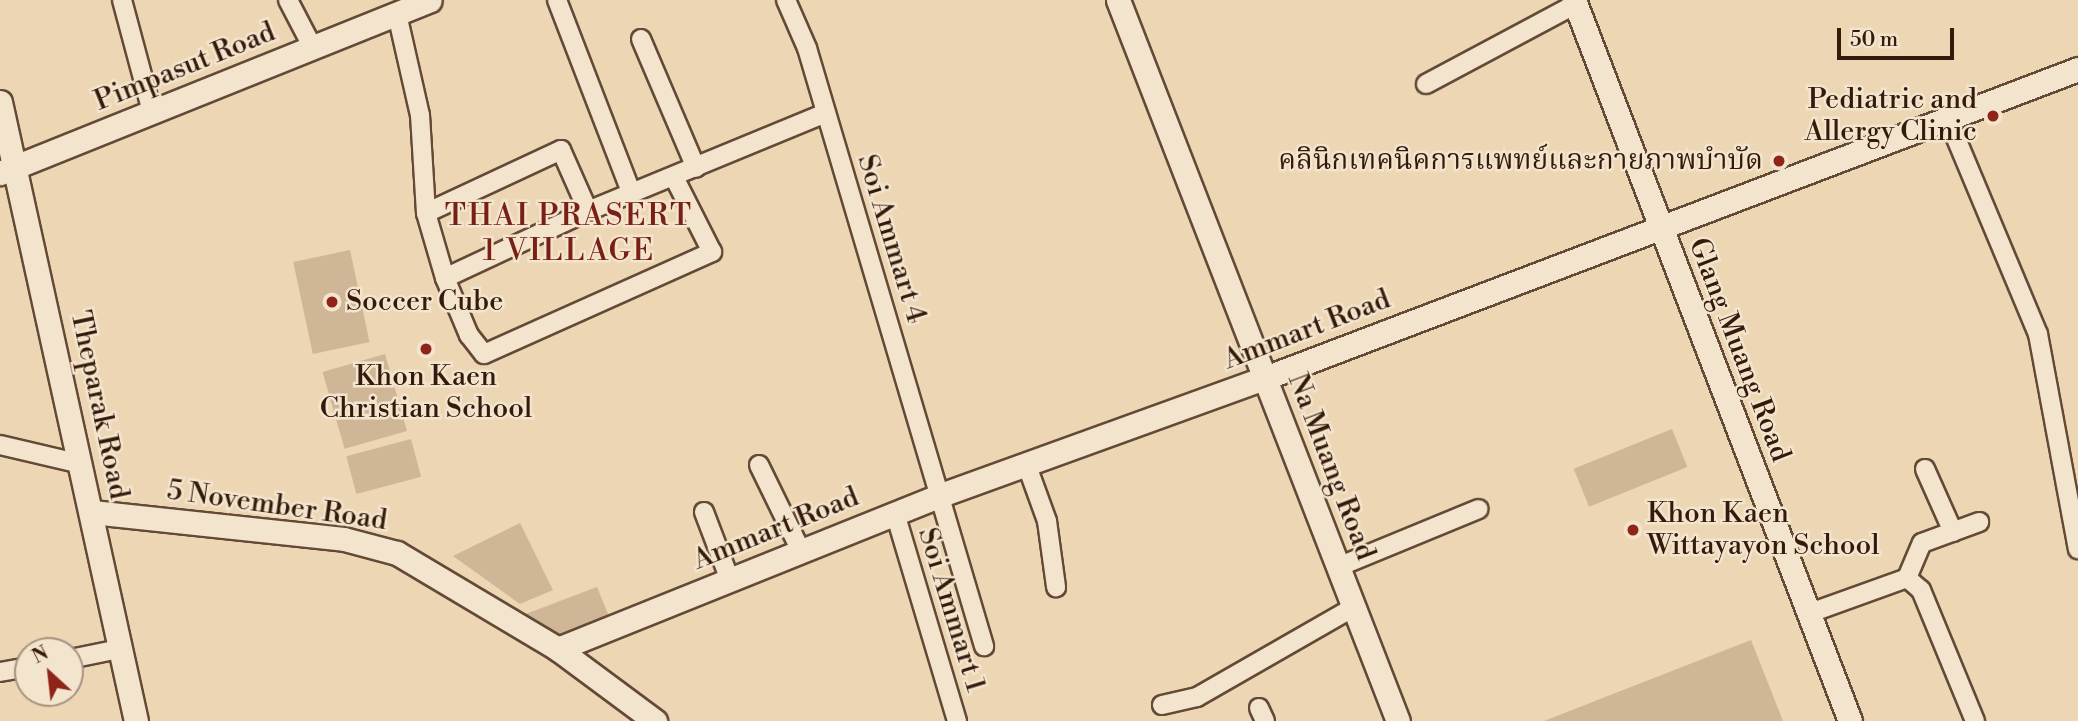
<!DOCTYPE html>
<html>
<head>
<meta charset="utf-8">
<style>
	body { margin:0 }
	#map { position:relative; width:2078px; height:721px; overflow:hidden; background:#edd6b3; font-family:"Libre Bodoni","Noto Serif Thai",serif }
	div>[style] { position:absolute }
	.green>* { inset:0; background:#ceb697; transform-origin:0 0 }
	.roads { filter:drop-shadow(2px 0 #634936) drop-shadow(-2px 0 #634936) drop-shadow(0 2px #634936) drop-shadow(0 -2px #634936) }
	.street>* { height:18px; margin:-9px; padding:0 9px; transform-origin:9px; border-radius:9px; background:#f3e4ce }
	.secondary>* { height:23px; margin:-11.5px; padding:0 11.5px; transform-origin:11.5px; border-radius:11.5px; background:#f3e4ce }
	.dots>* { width:19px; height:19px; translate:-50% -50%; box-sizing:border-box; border:4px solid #f3e4ce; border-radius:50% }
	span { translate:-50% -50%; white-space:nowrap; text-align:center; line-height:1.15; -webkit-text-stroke:5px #f3e4ce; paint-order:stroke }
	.street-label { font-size:28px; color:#351a0c }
	.poi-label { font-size:28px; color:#351a0c }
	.right { translate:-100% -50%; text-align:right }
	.left { translate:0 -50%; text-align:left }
	.neighbourhood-label { font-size:30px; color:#7a1f14; letter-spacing:2px }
	.north { position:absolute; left:14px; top:637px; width:70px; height:70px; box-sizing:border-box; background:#f3e4ce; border:2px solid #a79380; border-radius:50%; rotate:333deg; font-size:19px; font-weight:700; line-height:28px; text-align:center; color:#351a0c }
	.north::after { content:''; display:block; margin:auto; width:24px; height:32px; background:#8f2418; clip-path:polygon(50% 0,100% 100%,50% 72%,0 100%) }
	.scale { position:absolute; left:1837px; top:28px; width:117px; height:32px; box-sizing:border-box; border:4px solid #351a0c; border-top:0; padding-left:9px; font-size:21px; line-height:24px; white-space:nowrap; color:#351a0c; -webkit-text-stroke:5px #f3e4ce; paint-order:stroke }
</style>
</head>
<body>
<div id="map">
	<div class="green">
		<div style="left:350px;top:250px;width:94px;height:58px;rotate:78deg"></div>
		<div style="left:385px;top:354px;width:80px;height:65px;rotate:74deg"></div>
		<div style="left:1672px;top:429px;width:41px;height:106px;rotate:68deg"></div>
		<div style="left:411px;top:439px;width:39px;height:67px;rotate:75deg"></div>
		<div style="clip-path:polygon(520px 523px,553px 590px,520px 604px,453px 556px)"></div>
		<div style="clip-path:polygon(597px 587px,610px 619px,561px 636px,523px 615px)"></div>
		<div style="clip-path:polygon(1751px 640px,1783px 721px,1544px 721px)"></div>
	</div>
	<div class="roads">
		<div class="street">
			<div style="left:122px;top:0;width:116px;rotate:75deg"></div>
			<div style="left:288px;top:0;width:54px;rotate:62.5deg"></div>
			<div style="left:557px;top:0;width:208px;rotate:68.9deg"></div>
			<div style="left:786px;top:0;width:52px;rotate:66.4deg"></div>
			<div style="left:807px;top:48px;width:624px;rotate:73.51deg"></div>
			<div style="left:397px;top:14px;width:104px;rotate:77.2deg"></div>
			<div style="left:420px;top:115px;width:98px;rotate:86.5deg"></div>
			<div style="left:426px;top:213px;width:68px;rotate:73.7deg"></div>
			<div style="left:445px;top:278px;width:62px;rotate:67.2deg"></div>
			<div style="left:469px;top:335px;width:24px;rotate:52deg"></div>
			<div style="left:484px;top:354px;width:250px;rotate:-24.1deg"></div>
			<div style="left:712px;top:252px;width:82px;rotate:-116.9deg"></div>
			<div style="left:641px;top:39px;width:140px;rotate:66.9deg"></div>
			<div style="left:1426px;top:84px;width:170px;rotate:-28.1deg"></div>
			<div style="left:1948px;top:119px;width:233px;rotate:67.3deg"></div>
			<div style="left:2038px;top:334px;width:219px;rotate:79.5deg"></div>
			<div style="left:426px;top:213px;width:149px;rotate:-25deg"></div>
			<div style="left:561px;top:150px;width:67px;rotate:66.1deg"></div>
			<div style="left:445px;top:278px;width:158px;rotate:-25.1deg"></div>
			<div style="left:588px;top:211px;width:257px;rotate:-22.4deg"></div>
			<div style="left:0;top:445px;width:83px;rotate:13.2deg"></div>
			<div style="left:1026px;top:463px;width:62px;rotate:70.1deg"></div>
			<div style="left:1047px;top:521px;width:67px;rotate:82.2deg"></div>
			<div style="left:759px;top:465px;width:96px;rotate:64deg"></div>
			<div style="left:1925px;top:469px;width:69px;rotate:66deg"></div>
			<div style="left:704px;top:512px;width:73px;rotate:69.1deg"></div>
			<div style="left:895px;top:513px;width:217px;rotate:73.4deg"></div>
			<div style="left:1338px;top:567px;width:152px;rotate:-22.4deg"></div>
			<div style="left:1907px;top:578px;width:38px;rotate:-67deg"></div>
			<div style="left:1922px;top:543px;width:61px;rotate:-20.2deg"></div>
			<div style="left:1810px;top:613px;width:103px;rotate:-19.8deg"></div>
			<div style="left:1907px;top:578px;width:18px;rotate:41deg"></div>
			<div style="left:1921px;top:590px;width:142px;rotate:67.6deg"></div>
			<div style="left:70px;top:659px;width:50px;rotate:-11.5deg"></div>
			<div style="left:0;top:672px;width:28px;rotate:-10deg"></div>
			<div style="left:1162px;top:705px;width:36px;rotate:-13deg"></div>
			<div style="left:1197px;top:697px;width:181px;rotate:-29.8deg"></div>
			<div style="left:1259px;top:708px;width:14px;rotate:65deg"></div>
		</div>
		<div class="secondary">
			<div style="left:1118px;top:0;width:773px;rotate:68.78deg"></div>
			<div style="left:1574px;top:0;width:772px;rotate:69.05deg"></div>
			<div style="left:0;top:102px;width:634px;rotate:77.61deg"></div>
			<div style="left:0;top:173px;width:463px;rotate:-21.9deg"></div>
			<div style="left:92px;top:512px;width:253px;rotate:6.1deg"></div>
			<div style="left:344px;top:539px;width:55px;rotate:14.8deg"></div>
			<div style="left:397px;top:553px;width:187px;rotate:30.8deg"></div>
			<div style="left:558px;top:649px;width:121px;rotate:36.6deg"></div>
			<div style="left:558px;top:649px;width:413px;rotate:-21.9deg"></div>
			<div style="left:941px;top:495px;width:344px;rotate:-19.9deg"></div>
			<div style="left:1265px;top:378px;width:870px;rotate:-20.81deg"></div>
		</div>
	</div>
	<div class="dots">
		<div style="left:1993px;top:116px;background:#8f2418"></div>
		<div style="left:1779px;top:161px;background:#8f2418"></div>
		<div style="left:332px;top:302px;background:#8f2418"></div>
		<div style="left:426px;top:349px;background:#8f2418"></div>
		<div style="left:1633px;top:530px;background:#8f2418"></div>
	</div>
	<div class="street-label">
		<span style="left:185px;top:67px;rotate:-22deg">Pimpasut Road</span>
		<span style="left:891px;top:239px;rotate:73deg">Soi Ammart 4</span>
		<span style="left:1307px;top:330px;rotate:-21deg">Ammart Road</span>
		<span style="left:1739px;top:350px;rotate:69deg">Glang Muang Road</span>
		<span style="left:99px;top:405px;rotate:78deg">Theparak Road</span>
		<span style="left:1331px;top:467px;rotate:69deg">Na Muang Road</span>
		<span style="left:277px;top:506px;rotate:8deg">5 November Road</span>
		<span style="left:776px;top:529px;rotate:-22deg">Ammart Road</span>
		<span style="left:951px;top:610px;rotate:73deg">Soi Ammart 1</span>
	</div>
	<div class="poi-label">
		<span class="right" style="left:1977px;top:116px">Pediatric and<br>Allergy Clinic</span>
		<span class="right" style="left:1763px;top:161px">คลินิกเทคนิคการแพทย์และกายภาพบำบัด</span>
		<span class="left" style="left:346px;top:302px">Soccer Cube</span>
		<span style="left:426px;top:393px">Khon Kaen<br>Christian School</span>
		<span class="left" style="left:1647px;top:530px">Khon Kaen<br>Wittayayon School</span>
	</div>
	<div class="neighbourhood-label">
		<span style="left:569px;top:233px">THAI PRASERT<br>1 VILLAGE</span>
	</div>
	<div class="north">N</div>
	<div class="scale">50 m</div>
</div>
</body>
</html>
